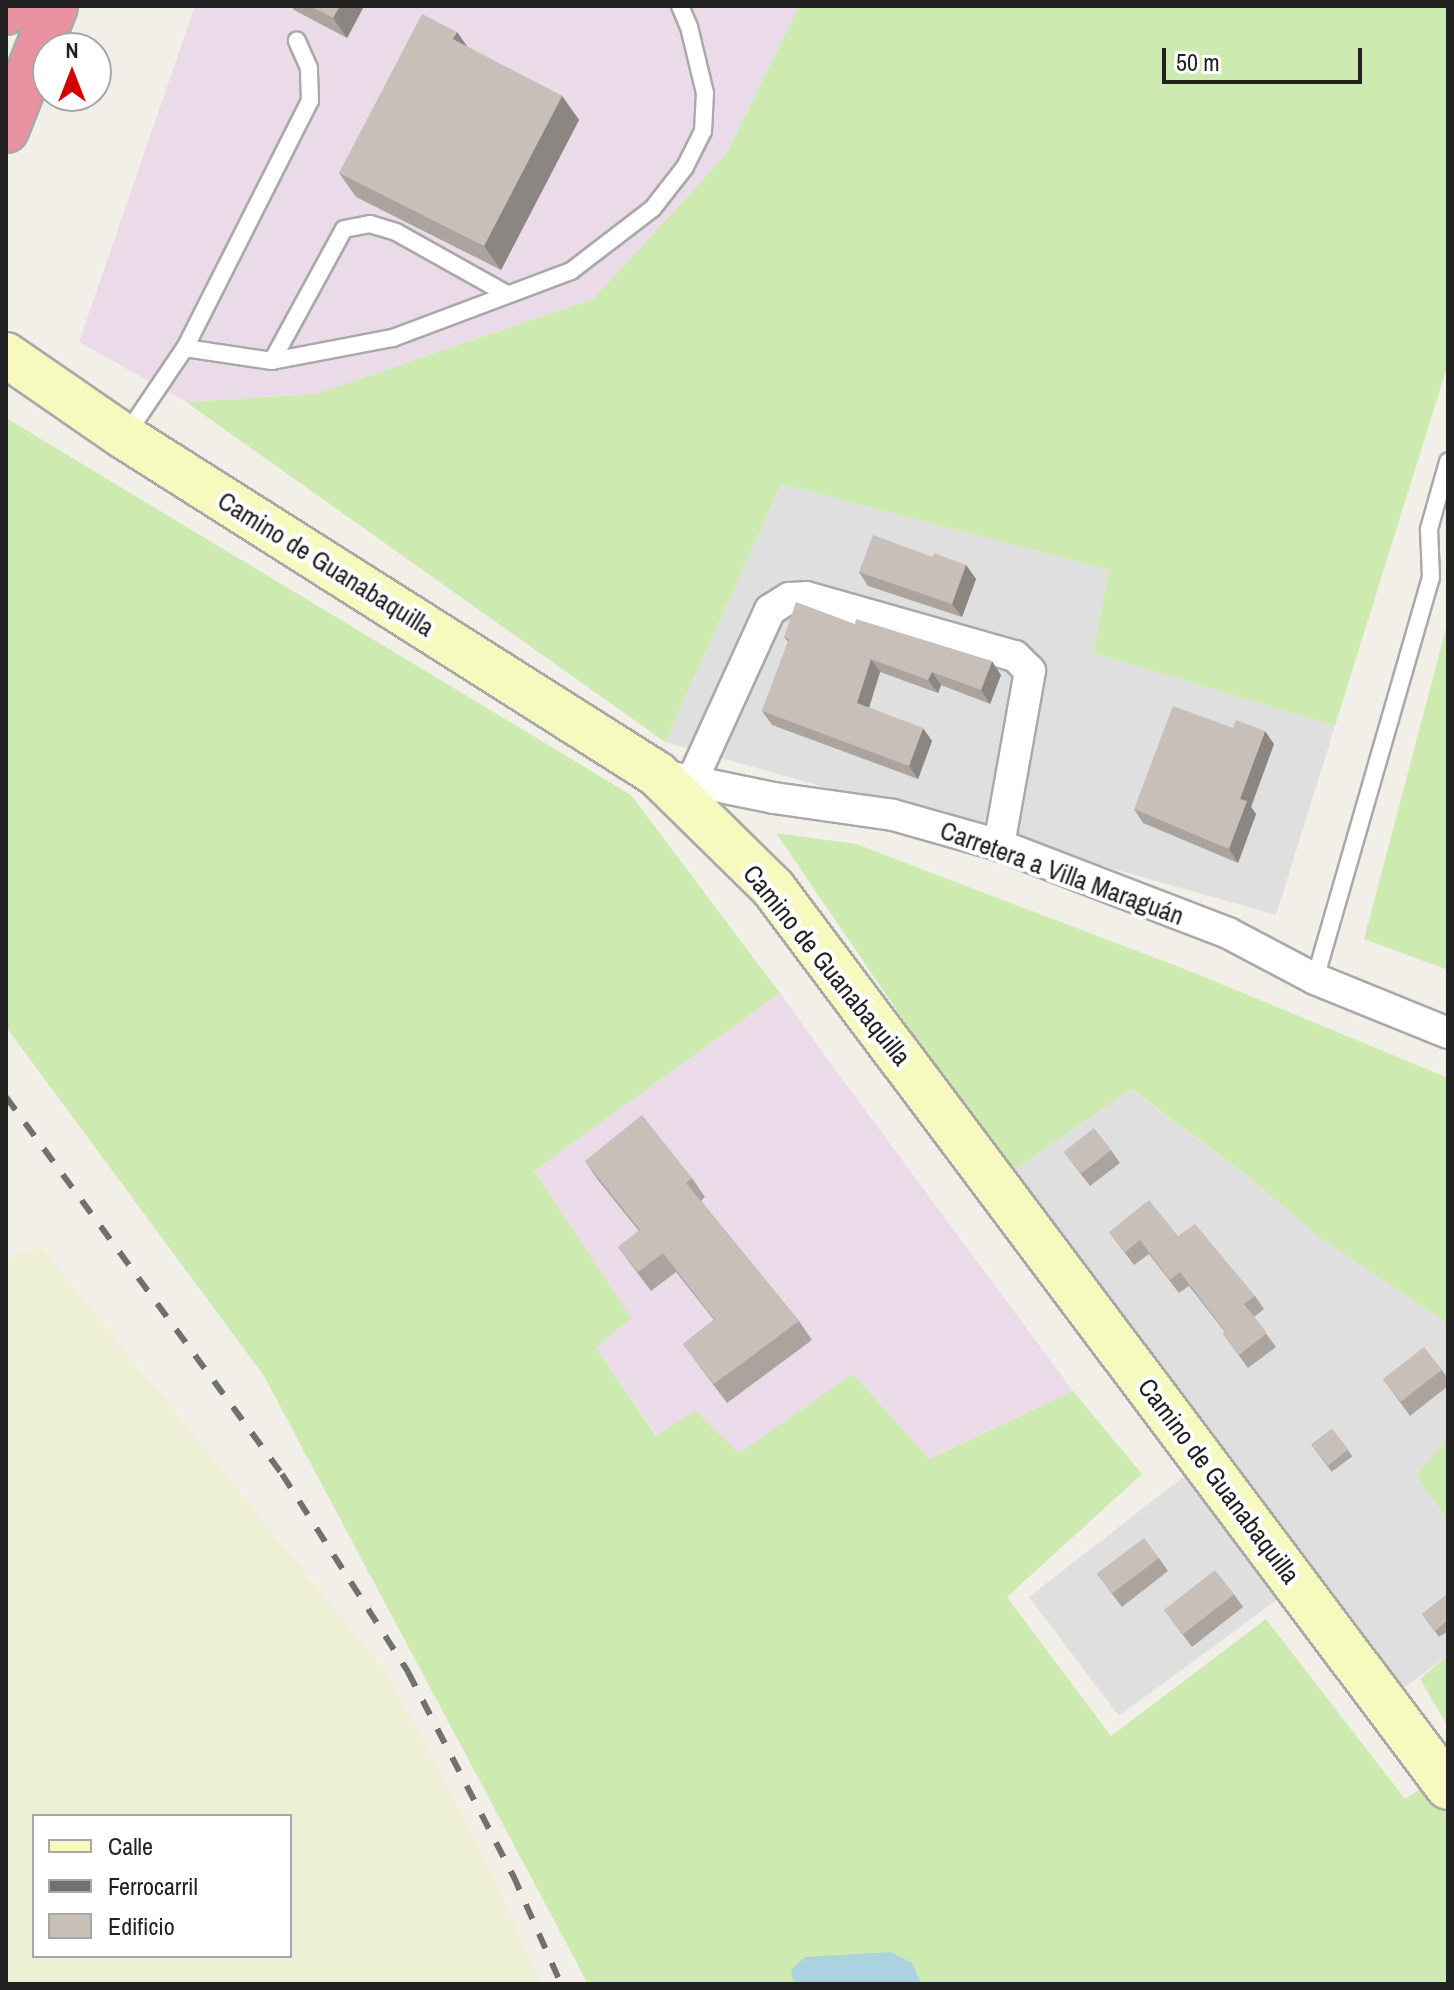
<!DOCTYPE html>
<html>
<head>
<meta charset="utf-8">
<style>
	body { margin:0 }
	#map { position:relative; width:1454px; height:1990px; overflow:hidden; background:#f2efe9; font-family:"Archivo Narrow",sans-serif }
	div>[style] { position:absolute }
	.residential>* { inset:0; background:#e0dfdf }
	.industrial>* { inset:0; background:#ebdbe8 }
	.farmland>* { inset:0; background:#eef0d5 }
	.grass>* { inset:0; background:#cdebb0 }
	.water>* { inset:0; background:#aad3df }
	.roads { filter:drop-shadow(2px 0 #a9a9a9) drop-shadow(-2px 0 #a9a9a9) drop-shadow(0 2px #a9a9a9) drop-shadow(0 -2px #a9a9a9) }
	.lane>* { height:16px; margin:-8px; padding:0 8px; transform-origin:8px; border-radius:8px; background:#fff }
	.street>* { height:30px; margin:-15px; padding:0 15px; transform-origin:15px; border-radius:15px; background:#fff }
	.secondary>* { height:44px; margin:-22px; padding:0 22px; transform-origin:22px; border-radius:22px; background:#f7fabf }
	.highway>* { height:44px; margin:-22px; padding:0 22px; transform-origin:22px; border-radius:22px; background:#e892a2 }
	.rail>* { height:6px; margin-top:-3px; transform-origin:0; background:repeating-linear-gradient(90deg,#707070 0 16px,transparent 0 32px) }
	.wall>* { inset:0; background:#aba49e; transform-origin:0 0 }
	.shaded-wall>* { inset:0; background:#8b8681 }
	.building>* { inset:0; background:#c7bfb8; transform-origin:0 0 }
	span { translate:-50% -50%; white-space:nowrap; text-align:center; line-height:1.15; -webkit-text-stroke:8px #fff; paint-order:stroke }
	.street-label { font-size:26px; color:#222 }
	.frame { position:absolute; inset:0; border:8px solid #222; pointer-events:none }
	.legend { position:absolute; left:32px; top:1814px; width:260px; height:144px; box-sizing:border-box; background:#fff; border:2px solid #a7a7a7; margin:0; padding:10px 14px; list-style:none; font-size:24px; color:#222 }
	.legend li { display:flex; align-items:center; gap:16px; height:40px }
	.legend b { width:40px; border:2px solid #a7a7a7 }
	.north { position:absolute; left:32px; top:32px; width:80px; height:80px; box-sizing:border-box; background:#fff; border:2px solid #a7a7a7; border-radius:50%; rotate:0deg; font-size:22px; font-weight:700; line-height:32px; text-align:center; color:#222 }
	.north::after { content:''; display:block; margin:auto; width:28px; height:36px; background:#d40000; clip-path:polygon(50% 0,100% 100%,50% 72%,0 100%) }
	.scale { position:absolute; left:1162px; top:48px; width:200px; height:36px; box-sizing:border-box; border:4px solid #222; border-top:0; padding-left:10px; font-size:24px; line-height:28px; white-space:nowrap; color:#222; -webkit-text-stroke:6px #fff; paint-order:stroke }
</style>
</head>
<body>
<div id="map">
	<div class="residential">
		<div style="clip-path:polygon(781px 484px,1109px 570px,1093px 653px,1335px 726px,1276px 915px,665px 742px)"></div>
		<div style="clip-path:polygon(1130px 1089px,1248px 1176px,1320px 1238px,1448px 1324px,1448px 1438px,1415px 1475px,1448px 1521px,1448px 1655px,1384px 1703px,1282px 1596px,1119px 1716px,1029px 1597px,1210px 1456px,1008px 1174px)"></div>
	</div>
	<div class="industrial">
		<div style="clip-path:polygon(195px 6px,799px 6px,726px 154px,593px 299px,315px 394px,186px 402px,79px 342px)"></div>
		<div style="clip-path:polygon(780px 993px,828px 1060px,1073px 1391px,928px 1459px,853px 1374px,739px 1454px,657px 1436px,596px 1348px,630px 1318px,534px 1171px)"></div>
	</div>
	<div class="farmland">
		<div style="clip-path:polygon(evenodd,41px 1247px,391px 1679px,496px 1882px,541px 1984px,6px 1984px,6px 1259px,41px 1247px,34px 1816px,290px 1816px,290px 1956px,34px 1956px,34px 1816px)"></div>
	</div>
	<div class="grass">
		<div style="clip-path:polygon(799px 6px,1448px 6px,1448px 364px,1335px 726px,1093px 653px,1109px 570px,781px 484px,665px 742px,186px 402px,315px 394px,593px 299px,726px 154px)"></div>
		<div style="clip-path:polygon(6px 418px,631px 795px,780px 993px,534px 1171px,631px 1318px,596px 1348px,656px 1436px,695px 1411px,739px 1453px,853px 1374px,929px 1459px,1073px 1391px,1142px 1474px,1007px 1597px,1111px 1736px,1266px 1619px,1405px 1799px,1448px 1771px,1448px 1984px,588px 1984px,264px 1376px,6px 1027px)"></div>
		<div style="clip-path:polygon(1448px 621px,1448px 970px,1364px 939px)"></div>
		<div style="clip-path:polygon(776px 833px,856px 844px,1195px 973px,1448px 1078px,1448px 1324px,1320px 1238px,1248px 1176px,1131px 1089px,1008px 1174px)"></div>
		<div style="clip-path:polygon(1448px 1438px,1448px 1521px,1415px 1475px)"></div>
		<div style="clip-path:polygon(1448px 1655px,1448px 1727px,1420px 1679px)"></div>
	</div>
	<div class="water">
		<div style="clip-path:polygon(891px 1952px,912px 1963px,921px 1984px,794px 1984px,791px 1970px,805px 1957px)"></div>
	</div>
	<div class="roads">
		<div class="lane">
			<div style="left:185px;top:348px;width:88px;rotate:8.5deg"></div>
			<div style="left:272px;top:361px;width:123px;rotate:-10.8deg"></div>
			<div style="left:393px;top:338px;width:190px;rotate:-20.6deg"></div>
			<div style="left:571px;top:271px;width:103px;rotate:-37.5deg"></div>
			<div style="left:653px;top:208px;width:52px;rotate:-52deg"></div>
			<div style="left:685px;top:167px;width:40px;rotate:-63.4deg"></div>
			<div style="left:703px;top:131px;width:38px;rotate:-87deg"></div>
			<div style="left:705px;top:93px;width:68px;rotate:-103.6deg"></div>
			<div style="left:689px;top:27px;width:23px;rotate:-113deg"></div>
			<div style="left:272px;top:361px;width:150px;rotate:-61.4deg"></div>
			<div style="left:344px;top:229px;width:26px;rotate:-11deg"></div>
			<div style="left:370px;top:224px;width:27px;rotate:17deg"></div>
			<div style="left:396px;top:232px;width:127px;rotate:29.2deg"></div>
			<div style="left:126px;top:435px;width:105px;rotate:-55.9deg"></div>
			<div style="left:185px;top:348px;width:277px;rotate:-63.2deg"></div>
			<div style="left:310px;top:101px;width:33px;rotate:-92deg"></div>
			<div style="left:309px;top:68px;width:30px;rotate:-114deg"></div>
			<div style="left:1315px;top:979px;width:417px;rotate:-73.9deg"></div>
			<div style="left:1431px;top:578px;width:49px;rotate:-92.3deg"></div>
			<div style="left:1429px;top:529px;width:70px;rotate:-74.2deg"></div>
		</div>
		<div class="street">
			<div style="left:657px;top:774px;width:119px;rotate:11.6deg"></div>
			<div style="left:774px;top:798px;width:120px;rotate:8.1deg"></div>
			<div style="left:893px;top:815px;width:110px;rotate:15.8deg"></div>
			<div style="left:999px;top:845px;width:245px;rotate:21deg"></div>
			<div style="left:1228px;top:933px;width:98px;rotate:27.9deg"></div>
			<div style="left:1315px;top:979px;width:144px;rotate:22.1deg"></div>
			<div style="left:692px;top:781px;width:188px;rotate:-65.5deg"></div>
			<div style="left:770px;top:610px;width:22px;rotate:-32deg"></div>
			<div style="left:789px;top:598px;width:17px;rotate:-3deg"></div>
			<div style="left:806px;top:597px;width:217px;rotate:15.8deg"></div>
			<div style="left:1015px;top:656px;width:21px;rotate:45deg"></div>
			<div style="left:1030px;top:671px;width:177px;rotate:100.1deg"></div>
		</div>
		<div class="secondary">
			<div style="left:6px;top:355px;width:145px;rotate:34.6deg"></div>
			<div style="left:125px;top:437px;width:630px;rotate:32.35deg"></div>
			<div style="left:657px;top:774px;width:163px;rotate:44.5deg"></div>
			<div style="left:773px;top:888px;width:1124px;rotate:53.1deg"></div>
		</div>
		<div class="highway">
			<div style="left:6px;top:12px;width:6px;rotate:-72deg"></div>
			<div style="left:6px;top:130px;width:133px;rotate:-68.4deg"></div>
		</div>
	</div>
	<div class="rail">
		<div style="left:6px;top:1097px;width:467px;rotate:53.8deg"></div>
		<div style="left:282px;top:1474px;width:235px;rotate:57.5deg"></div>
		<div style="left:408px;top:1672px;width:229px;rotate:62.7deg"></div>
		<div style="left:513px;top:1875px;width:119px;rotate:66.2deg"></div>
	</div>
	<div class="wall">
		<div style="clip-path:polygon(291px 6px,364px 6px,347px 38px,294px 10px)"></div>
		<div style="clip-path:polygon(457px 32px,467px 47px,562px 96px,579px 120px,501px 270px,356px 197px,339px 173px)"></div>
		<div style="clip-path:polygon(933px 557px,966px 565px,976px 579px,962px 617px,868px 586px,859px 572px)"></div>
		<div style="clip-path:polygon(855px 624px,1001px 675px,990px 704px,941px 685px,938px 693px,880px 672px,869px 708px,932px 741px,918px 779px,772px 725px,762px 711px,788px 642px,784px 637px)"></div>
		<div style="clip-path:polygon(1274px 744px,1251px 807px,1256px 814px,1238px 863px,1143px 823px,1134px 809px)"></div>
		<div style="clip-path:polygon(1111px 1150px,1120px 1163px,1090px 1186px,1064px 1152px)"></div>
		<div style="clip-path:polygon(585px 1161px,692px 1178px,705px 1197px,701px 1201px,799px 1321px,812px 1340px,727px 1403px,683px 1344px,714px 1320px,676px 1272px,651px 1291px,618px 1247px,639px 1231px,598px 1180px)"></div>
		<div style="clip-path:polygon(1109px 1232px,1178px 1236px,1255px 1296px,1264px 1309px,1254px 1317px,1276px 1347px,1248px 1368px,1223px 1334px,1225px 1332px,1189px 1286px,1179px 1293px,1149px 1254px,1134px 1265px)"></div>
		<div style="clip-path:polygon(1442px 1370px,1448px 1379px,1448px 1386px,1410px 1416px,1383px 1379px)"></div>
		<div style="left:1332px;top:1429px;width:34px;height:26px;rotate:53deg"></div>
		<div style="clip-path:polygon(1159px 1558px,1168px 1571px,1122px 1607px,1097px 1574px)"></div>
		<div style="clip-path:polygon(1234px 1594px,1243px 1607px,1192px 1647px,1164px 1610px)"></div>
		<div style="clip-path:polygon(1448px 1594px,1448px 1631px,1439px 1637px,1422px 1614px)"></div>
	</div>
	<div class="shaded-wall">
		<div style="clip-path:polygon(340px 6px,364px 6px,347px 38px,333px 18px)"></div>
		<div style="clip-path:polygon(457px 32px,474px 56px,453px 39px)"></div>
		<div style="clip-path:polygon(562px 96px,579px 120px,501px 270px,484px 246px)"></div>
		<div style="clip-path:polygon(966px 565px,976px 579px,962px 617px,952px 604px)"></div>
		<div style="clip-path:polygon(871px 659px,880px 672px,866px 717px,857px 703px)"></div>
		<div style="clip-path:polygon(992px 661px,1001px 675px,990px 704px,981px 690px)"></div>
		<div style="clip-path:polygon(932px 672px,941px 685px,938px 693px,928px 680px)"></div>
		<div style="clip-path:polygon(923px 728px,932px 741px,918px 779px,909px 766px)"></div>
		<div style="clip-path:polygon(1265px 731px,1274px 744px,1251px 807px,1256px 814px,1238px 863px,1229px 849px,1240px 799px)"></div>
	</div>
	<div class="building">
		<div style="clip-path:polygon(310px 6px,340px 6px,333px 18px)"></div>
		<div style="clip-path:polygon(422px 14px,457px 32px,453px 39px,562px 96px,484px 246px,339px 173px)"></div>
		<div style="clip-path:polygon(873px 535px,933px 557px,934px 553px,966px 565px,952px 604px,859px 572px)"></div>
		<div style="clip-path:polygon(796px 602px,855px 624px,856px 619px,992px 661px,981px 690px,932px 672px,928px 680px,871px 659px,857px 703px,923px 728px,909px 766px,762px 711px,789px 639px,784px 637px)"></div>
		<div style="clip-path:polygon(1173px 706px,1233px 728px,1236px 720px,1265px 731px,1240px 799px,1247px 801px,1229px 849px,1134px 809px)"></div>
		<div style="clip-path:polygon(642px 1115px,692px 1178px,686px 1183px,799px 1321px,714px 1384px,683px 1344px,715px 1320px,663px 1253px,638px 1272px,618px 1247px,640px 1230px,585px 1161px)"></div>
		<div style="left:1094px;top:1128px;width:28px;height:38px;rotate:52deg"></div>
		<div style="clip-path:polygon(1149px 1200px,1178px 1236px,1195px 1224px,1255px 1296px,1244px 1304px,1267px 1333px,1239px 1355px,1223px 1334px,1226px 1332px,1180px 1272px,1170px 1280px,1140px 1240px,1125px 1252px,1109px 1232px)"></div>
		<div style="left:1424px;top:1347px;width:29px;height:52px;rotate:52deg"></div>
		<div style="left:1332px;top:1429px;width:26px;height:26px;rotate:51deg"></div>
		<div style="left:1144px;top:1538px;width:25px;height:59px;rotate:53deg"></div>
		<div style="left:1215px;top:1570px;width:31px;height:65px;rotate:52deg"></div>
		<div style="clip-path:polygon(1448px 1594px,1448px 1620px,1435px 1631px,1422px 1614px)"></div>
	</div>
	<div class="street-label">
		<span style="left:326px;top:564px;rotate:32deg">Camino de Guanabaquilla</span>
		<span style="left:1062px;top:873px;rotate:20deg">Carretera a Villa Maraguán</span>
		<span style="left:827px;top:965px;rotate:51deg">Camino de Guanabaquilla</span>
		<span style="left:1219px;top:1481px;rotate:53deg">Camino de Guanabaquilla</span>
	</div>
	<div class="frame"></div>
	<ul class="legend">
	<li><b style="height:10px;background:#f7fabf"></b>Calle</li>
	<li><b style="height:10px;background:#707070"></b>Ferrocarril</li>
	<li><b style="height:22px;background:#c7bfb8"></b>Edificio</li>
	</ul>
	<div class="north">N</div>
	<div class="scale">50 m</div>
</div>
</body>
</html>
